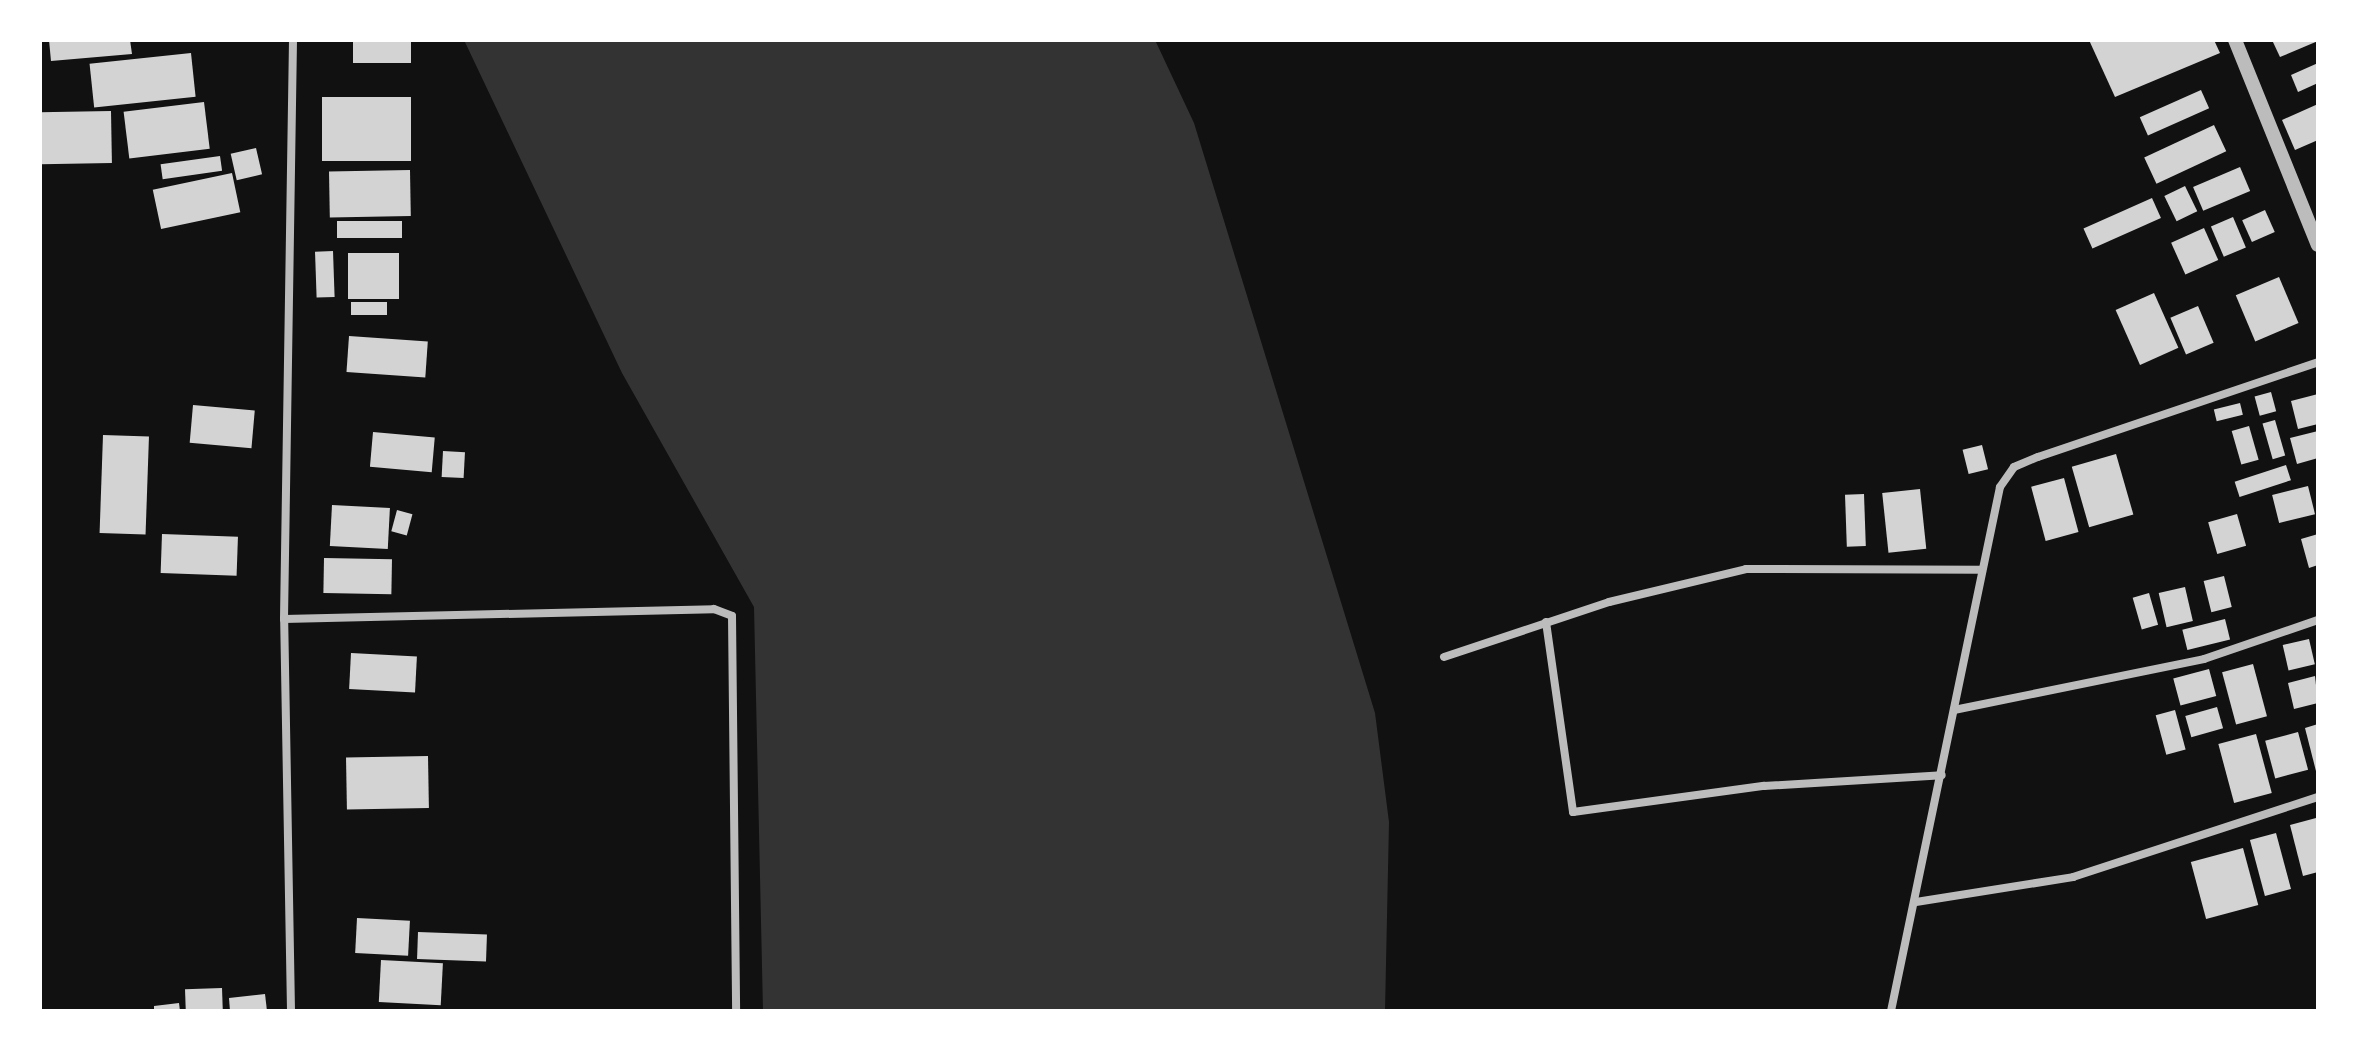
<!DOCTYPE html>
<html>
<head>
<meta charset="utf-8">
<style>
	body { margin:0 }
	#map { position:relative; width:2358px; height:1051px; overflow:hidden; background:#111; font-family:Montserrat,sans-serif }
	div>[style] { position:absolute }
	.water>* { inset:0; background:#333 }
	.building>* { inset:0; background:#d3d3d3; transform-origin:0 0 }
	.minor>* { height:8px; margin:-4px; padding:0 4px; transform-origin:4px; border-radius:4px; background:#bcbcbc }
	.tertiary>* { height:14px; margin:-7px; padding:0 7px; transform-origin:7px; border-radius:7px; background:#bcbcbc }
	span { translate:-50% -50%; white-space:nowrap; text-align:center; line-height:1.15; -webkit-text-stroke:6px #fff; paint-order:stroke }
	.frame { position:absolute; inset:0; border:42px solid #fff; pointer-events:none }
</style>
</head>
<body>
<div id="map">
	<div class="water">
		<div style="clip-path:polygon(464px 40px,1155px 40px,1194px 123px,1375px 713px,1389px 822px,1385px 1011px,763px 1011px,754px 607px,622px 373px)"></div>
	</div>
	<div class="building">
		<div style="clip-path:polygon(49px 40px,130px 40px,132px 54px,51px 61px)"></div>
		<div style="left:353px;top:40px;width:58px;height:23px"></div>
		<div style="clip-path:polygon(2089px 40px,2214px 40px,2220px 53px,2115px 97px)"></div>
		<div style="clip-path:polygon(2272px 40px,2318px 40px,2318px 41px,2280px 57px)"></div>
		<div style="left:191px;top:53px;width:44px;height:102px;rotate:84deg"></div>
		<div style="clip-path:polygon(2318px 63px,2318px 83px,2298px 92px,2291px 75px)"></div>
		<div style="left:2201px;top:90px;width:20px;height:67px;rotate:66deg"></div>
		<div style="left:322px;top:97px;width:89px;height:64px"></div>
		<div style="left:204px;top:102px;width:47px;height:81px;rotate:83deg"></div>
		<div style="clip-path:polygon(2318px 104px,2318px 140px,2295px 150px,2282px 120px)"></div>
		<div style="left:111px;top:111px;width:52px;height:71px;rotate:89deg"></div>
		<div style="left:2214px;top:125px;width:29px;height:77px;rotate:65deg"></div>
		<div style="left:256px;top:148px;width:27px;height:26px;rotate:77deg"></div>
		<div style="left:220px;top:156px;width:15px;height:60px;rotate:82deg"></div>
		<div style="left:2240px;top:167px;width:26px;height:51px;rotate:67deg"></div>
		<div style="left:410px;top:170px;width:46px;height:81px;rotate:89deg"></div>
		<div style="left:232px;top:173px;width:40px;height:81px;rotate:78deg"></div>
		<div style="left:2185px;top:186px;width:28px;height:23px;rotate:64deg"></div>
		<div style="left:2152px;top:198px;width:22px;height:75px;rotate:66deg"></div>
		<div style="left:2265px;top:210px;width:24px;height:25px;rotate:66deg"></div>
		<div style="left:2233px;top:217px;width:33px;height:24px;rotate:67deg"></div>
		<div style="left:402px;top:221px;width:17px;height:65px;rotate:90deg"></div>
		<div style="left:2204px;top:228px;width:35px;height:36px;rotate:66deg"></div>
		<div style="left:333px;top:251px;width:46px;height:18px;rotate:88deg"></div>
		<div style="left:348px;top:253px;width:51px;height:46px"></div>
		<div style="left:2279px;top:277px;width:50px;height:47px;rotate:67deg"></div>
		<div style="left:2154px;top:293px;width:60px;height:42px;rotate:66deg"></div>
		<div style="left:351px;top:302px;width:36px;height:13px"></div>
		<div style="left:2198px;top:306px;width:40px;height:30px;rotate:67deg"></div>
		<div style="left:349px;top:336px;width:79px;height:36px;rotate:4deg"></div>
		<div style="left:2271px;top:392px;width:20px;height:17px;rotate:75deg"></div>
		<div style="clip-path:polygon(2318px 394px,2318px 424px,2298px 429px,2291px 401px)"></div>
		<div style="left:2240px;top:403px;width:12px;height:27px;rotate:76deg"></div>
		<div style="left:193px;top:405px;width:62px;height:38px;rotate:5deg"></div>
		<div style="left:2275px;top:420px;width:37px;height:13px;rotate:74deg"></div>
		<div style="left:2249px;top:426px;width:35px;height:18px;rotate:74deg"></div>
		<div style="clip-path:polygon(2318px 431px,2318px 458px,2297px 464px,2290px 438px)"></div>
		<div style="left:373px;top:432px;width:62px;height:35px;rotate:5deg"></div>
		<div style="left:103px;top:435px;width:46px;height:98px;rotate:2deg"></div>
		<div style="left:1982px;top:445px;width:25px;height:20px;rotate:76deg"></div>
		<div style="left:443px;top:451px;width:22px;height:26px;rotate:3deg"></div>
		<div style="left:2116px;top:454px;width:63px;height:46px;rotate:74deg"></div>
		<div style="left:2286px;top:465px;width:16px;height:54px;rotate:72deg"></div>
		<div style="left:2064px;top:478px;width:56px;height:34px;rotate:75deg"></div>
		<div style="left:2308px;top:486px;width:29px;height:37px;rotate:76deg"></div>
		<div style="left:1920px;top:489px;width:60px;height:38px;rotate:84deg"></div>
		<div style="left:1864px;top:494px;width:52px;height:19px;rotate:88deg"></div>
		<div style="left:332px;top:505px;width:58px;height:41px;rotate:3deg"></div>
		<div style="left:397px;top:510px;width:16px;height:22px;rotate:15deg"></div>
		<div style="left:2237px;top:514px;width:33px;height:30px;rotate:74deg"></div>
		<div style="left:162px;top:534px;width:76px;height:39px;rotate:2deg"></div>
		<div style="clip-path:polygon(2318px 534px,2318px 565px,2309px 568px,2301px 539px)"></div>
		<div style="left:324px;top:558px;width:68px;height:35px;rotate:1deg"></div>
		<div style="left:2224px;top:576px;width:32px;height:21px;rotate:76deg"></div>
		<div style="left:2185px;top:587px;width:35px;height:27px;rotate:77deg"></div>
		<div style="left:2149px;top:593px;width:33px;height:17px;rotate:74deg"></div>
		<div style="left:2225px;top:619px;width:21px;height:44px;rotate:76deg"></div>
		<div style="left:2309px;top:639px;width:26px;height:27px;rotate:77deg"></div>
		<div style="left:351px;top:653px;width:66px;height:36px;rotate:3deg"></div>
		<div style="left:2253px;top:664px;width:54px;height:32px;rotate:75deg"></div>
		<div style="left:2209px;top:669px;width:28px;height:37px;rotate:75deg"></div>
		<div style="clip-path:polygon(2315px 676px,2318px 703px,2294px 709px,2288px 683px)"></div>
		<div style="left:2217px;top:707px;width:22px;height:33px;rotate:74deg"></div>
		<div style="left:2175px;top:710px;width:41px;height:20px;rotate:75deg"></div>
		<div style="clip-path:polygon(2318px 724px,2318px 775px,2317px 775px,2305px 728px)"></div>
		<div style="left:2298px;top:732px;width:39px;height:34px;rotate:75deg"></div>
		<div style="left:2256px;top:734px;width:61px;height:39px;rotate:75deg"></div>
		<div style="left:428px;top:756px;width:52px;height:82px;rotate:89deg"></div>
		<div style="clip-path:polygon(2316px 818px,2318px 872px,2303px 876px,2290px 825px)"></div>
		<div style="left:2276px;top:833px;width:58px;height:27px;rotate:75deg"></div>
		<div style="left:2243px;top:848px;width:59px;height:54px;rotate:75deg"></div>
		<div style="left:357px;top:918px;width:53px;height:35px;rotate:3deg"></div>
		<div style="left:418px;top:932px;width:69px;height:27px;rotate:2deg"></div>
		<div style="left:381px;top:960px;width:62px;height:42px;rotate:3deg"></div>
		<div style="left:222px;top:988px;width:23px;height:37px;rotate:88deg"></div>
		<div style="clip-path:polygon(265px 994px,267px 1011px,230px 1011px,229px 998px)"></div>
		<div style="clip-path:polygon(179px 1003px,180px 1011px,154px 1011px,154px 1006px)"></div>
	</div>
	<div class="minor">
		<div style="left:284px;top:619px;width:430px;rotate:-1.3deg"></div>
		<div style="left:714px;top:609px;width:19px;rotate:21deg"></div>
		<div style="left:732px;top:616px;width:395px;rotate:89.4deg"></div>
		<div style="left:1546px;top:622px;width:192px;rotate:81.9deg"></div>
		<div style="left:1573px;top:812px;width:193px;rotate:-7.8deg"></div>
		<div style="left:1764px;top:786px;width:178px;rotate:-3.5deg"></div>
		<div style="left:1444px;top:657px;width:174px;rotate:-18.4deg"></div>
		<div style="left:1609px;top:602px;width:141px;rotate:-13.5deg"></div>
		<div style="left:1746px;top:569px;width:236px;rotate:0.2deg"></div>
		<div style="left:1954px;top:710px;width:255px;rotate:-11.5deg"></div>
		<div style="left:2204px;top:659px;width:120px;rotate:-18.9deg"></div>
		<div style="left:1916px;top:902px;width:159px;rotate:-9deg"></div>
		<div style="left:2073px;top:877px;width:258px;rotate:-18.1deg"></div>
		<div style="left:291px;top:1011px;width:392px;rotate:-91deg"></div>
		<div style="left:284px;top:619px;width:579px;rotate:-89.11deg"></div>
		<div style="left:1891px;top:1011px;width:535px;rotate:-78.25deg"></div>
		<div style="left:2000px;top:487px;width:24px;rotate:-55deg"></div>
		<div style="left:2014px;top:467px;width:26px;rotate:-23deg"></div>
		<div style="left:2038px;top:457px;width:296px;rotate:-18.7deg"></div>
	</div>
	<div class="tertiary">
		<div style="left:2235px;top:40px;width:221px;rotate:68deg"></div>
	</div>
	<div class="frame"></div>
</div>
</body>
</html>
